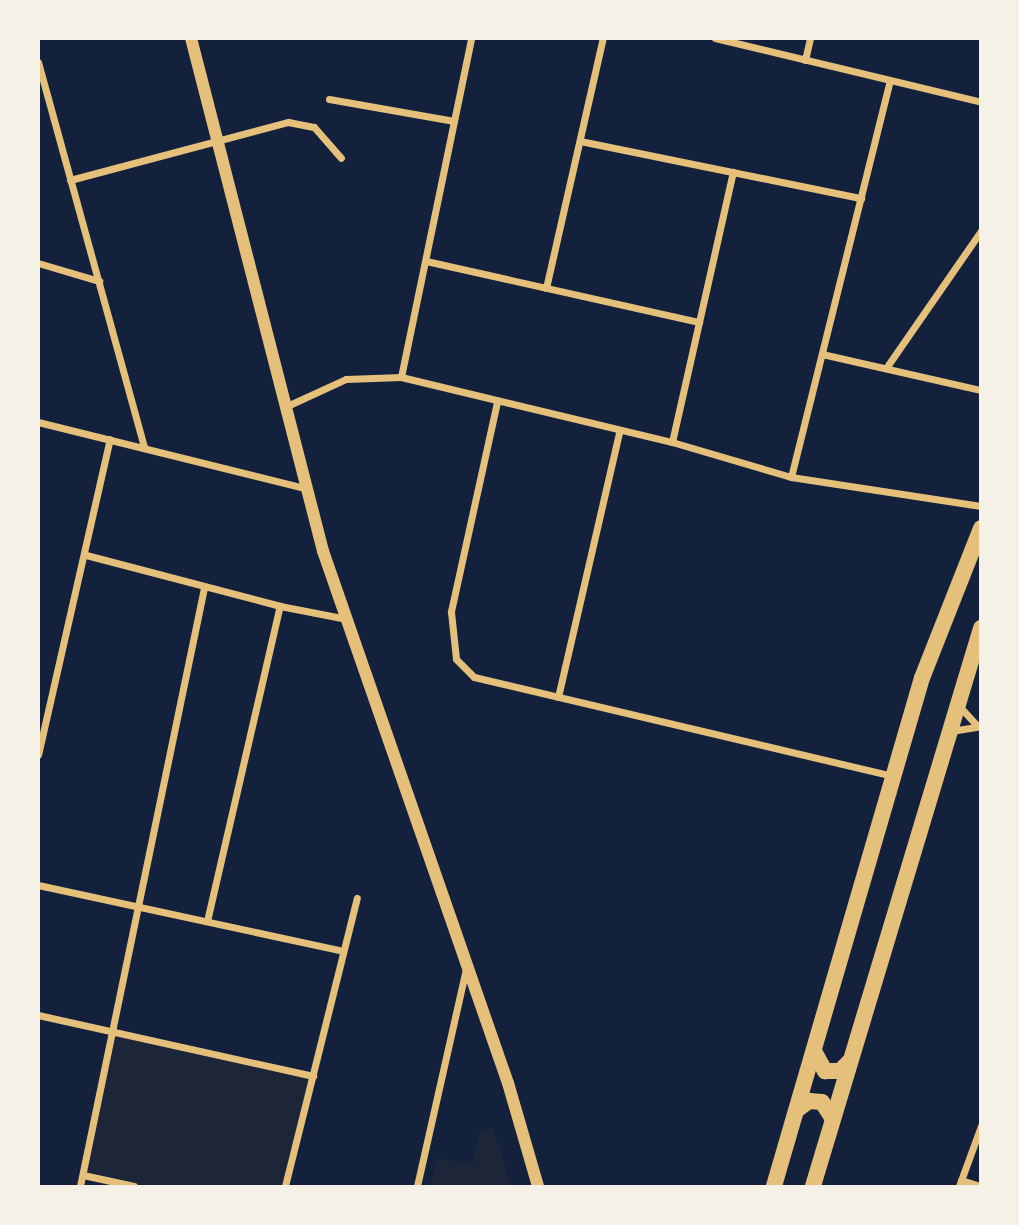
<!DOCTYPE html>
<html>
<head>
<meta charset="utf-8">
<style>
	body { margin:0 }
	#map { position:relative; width:1019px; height:1225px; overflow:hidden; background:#14213d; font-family:"Space Grotesk",sans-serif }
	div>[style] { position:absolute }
	.green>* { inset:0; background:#1d2539 }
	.minor>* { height:7px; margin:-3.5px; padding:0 3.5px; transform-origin:3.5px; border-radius:3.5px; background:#e5c07b }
	.tertiary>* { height:12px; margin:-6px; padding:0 6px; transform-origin:6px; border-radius:6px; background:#e5c07b }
	.trunk>* { height:16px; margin:-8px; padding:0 8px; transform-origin:8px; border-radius:8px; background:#e5c07b }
	span { translate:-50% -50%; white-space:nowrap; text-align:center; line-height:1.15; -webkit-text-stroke:5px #f6f1e7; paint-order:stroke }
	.frame { position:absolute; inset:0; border:40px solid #f6f1e7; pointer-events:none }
</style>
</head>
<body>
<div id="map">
	<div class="green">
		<div style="clip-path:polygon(114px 1029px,313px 1076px,285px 1186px,134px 1186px,83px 1175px)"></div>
		<div style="clip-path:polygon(493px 1127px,511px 1186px,430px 1186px,437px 1158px,473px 1165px,479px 1133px)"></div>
	</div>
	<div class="minor">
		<div style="left:715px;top:38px;width:274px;rotate:13.5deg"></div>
		<div style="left:805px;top:60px;width:23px;rotate:-77deg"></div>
		<div style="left:38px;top:62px;width:399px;rotate:74.6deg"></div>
		<div style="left:329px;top:99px;width:127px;rotate:10deg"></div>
		<div style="left:580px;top:141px;width:287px;rotate:11.5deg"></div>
		<div style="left:70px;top:180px;width:226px;rotate:-14.9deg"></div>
		<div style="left:288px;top:122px;width:26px;rotate:11deg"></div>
		<div style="left:314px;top:127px;width:41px;rotate:48.9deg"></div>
		<div style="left:426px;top:261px;width:280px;rotate:12.6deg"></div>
		<div style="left:38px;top:263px;width:64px;rotate:16.4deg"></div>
		<div style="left:546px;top:288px;width:256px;rotate:-77.2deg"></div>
		<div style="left:822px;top:354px;width:163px;rotate:12.8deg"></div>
		<div style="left:886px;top:368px;width:167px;rotate:-55.3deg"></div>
		<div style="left:401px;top:377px;width:346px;rotate:-78.3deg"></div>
		<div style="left:497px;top:402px;width:215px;rotate:102.4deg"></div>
		<div style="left:451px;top:612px;width:47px;rotate:83.9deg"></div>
		<div style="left:456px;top:659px;width:25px;rotate:45deg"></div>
		<div style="left:474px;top:677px;width:430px;rotate:13.3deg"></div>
		<div style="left:287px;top:406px;width:65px;rotate:-24.6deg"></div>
		<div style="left:346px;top:379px;width:55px;rotate:-2.1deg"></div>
		<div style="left:401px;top:377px;width:279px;rotate:13.5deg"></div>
		<div style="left:672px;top:442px;width:124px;rotate:16.4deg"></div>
		<div style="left:791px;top:477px;width:192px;rotate:8.7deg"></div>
		<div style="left:38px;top:422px;width:278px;rotate:13.9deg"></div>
		<div style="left:672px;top:442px;width:277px;rotate:-77.3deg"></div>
		<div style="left:791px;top:477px;width:409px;rotate:-76deg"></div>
		<div style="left:86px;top:555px;width:201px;rotate:14.7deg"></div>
		<div style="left:280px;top:606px;width:68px;rotate:11deg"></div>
		<div style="left:558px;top:697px;width:272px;rotate:-77deg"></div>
		<div style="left:959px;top:706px;width:26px;rotate:47deg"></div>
		<div style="left:951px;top:731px;width:30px;rotate:-9deg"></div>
		<div style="left:38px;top:755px;width:324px;rotate:-77.2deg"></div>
		<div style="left:38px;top:885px;width:312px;rotate:12.2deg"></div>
		<div style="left:207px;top:921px;width:323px;rotate:-77deg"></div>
		<div style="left:38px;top:1015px;width:282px;rotate:12.5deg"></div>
		<div style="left:83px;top:1175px;width:52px;rotate:12.2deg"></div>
		<div style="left:961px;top:1180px;width:20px;rotate:18deg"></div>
		<div style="left:80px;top:1186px;width:611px;rotate:-78.29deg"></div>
		<div style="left:285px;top:1186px;width:297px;rotate:-76deg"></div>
		<div style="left:417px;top:1186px;width:222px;rotate:-77.3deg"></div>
		<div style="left:959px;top:1186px;width:64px;rotate:-69.9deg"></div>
	</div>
	<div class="tertiary">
		<div style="left:191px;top:38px;width:530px;rotate:75.57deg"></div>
		<div style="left:323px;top:551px;width:563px;rotate:70.83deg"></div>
		<div style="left:508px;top:1083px;width:107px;rotate:73.8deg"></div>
	</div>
	<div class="trunk">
		<div style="left:815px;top:1053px;width:21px;rotate:61deg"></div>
		<div style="left:825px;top:1071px;width:15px"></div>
		<div style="left:840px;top:1071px;width:14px;rotate:-45deg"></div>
		<div style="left:798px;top:1109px;width:14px;rotate:-36deg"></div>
		<div style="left:809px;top:1101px;width:13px;rotate:4deg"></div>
		<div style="left:822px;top:1102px;width:20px;rotate:57deg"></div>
		<div style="left:774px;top:1186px;width:529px;rotate:-73.76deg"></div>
		<div style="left:922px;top:678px;width:161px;rotate:-68.5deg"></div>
		<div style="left:813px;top:1186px;width:583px;rotate:-73.24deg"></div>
	</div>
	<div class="frame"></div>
</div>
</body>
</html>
